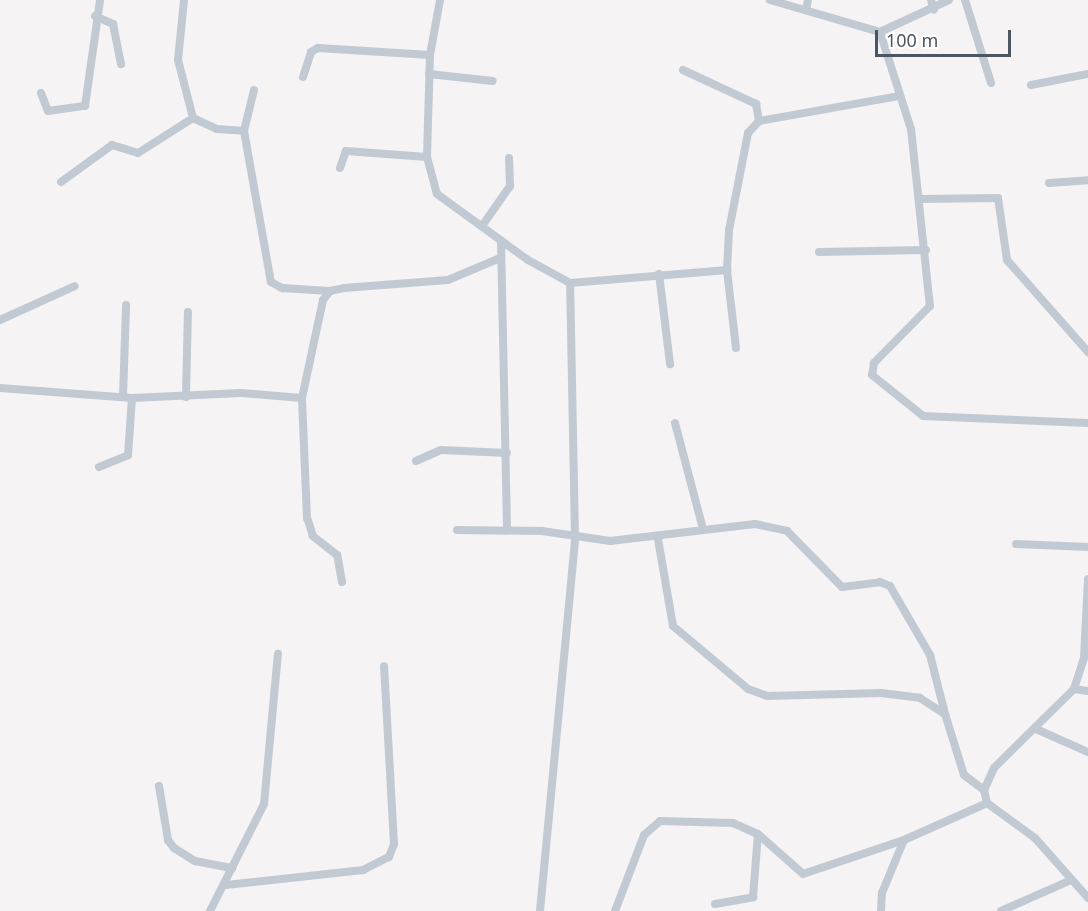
<!DOCTYPE html>
<html>
<head>
<meta charset="utf-8">
<style>
	body { margin:0 }
	#map { position:relative; width:1088px; height:911px; overflow:hidden; background:#f5f3f3; font-family:"Noto Sans",sans-serif }
	div>[style] { position:absolute }
	.minor>* { height:8px; margin:-4px; padding:0 4px; transform-origin:4px; border-radius:4px; background:#c1cad2 }
	span { translate:-50% -50%; white-space:nowrap; text-align:center; line-height:1.15; -webkit-text-stroke:4.5px #fff; paint-order:stroke }
	.scale { position:absolute; left:875px; top:30px; width:136px; height:27px; box-sizing:border-box; border:3px solid #4a5661; border-top:0; padding-left:8px; font-size:18px; line-height:21px; white-space:nowrap; color:#4a5661; -webkit-text-stroke:4px #fff; paint-order:stroke }
</style>
</head>
<body>
<div id="map">
	<div class="minor">
		<div style="left:184px;top:0;width:60px;rotate:95.7deg"></div>
		<div style="left:178px;top:60px;width:60px;rotate:75.5deg"></div>
		<div style="left:440px;top:0;width:56px;rotate:100.3deg"></div>
		<div style="left:430px;top:55px;width:102px;rotate:91.7deg"></div>
		<div style="left:427px;top:157px;width:38px;rotate:75deg"></div>
		<div style="left:437px;top:194px;width:112px;rotate:36deg"></div>
		<div style="left:528px;top:260px;width:48px;rotate:28.7deg"></div>
		<div style="left:570px;top:283px;width:158px;rotate:-4.7deg"></div>
		<div style="left:770px;top:0;width:115px;rotate:16.2deg"></div>
		<div style="left:880px;top:32px;width:76px;rotate:-24.9deg"></div>
		<div style="left:931px;top:0;width:10px;rotate:73deg"></div>
		<div style="left:965px;top:0;width:87px;rotate:72.6deg"></div>
		<div style="left:806px;top:10px;width:10px;rotate:-79deg"></div>
		<div style="left:95px;top:16px;width:20px;rotate:24deg"></div>
		<div style="left:113px;top:24px;width:41px;rotate:78.7deg"></div>
		<div style="left:880px;top:32px;width:102px;rotate:72.3deg"></div>
		<div style="left:911px;top:129px;width:178px;rotate:83.9deg"></div>
		<div style="left:930px;top:306px;width:80px;rotate:134.5deg"></div>
		<div style="left:874px;top:363px;width:12px;rotate:99deg"></div>
		<div style="left:872px;top:375px;width:65px;rotate:38.8deg"></div>
		<div style="left:923px;top:416px;width:165px;rotate:2.4deg"></div>
		<div style="left:683px;top:70px;width:81px;rotate:25deg"></div>
		<div style="left:756px;top:104px;width:17px;rotate:80deg"></div>
		<div style="left:429px;top:74px;width:64px;rotate:6.2deg"></div>
		<div style="left:303px;top:77px;width:26px;rotate:-72deg"></div>
		<div style="left:311px;top:52px;width:8px;rotate:-30deg"></div>
		<div style="left:318px;top:48px;width:112px;rotate:3.6deg"></div>
		<div style="left:1031px;top:85px;width:58px;rotate:-10.9deg"></div>
		<div style="left:41px;top:93px;width:19px;rotate:69deg"></div>
		<div style="left:48px;top:111px;width:37px;rotate:-8deg"></div>
		<div style="left:85px;top:106px;width:107px;rotate:-81.9deg"></div>
		<div style="left:244px;top:131px;width:153px;rotate:79.9deg"></div>
		<div style="left:271px;top:282px;width:13px;rotate:29deg"></div>
		<div style="left:282px;top:288px;width:48px;rotate:3.6deg"></div>
		<div style="left:244px;top:131px;width:42px;rotate:-76.3deg"></div>
		<div style="left:340px;top:168px;width:18px;rotate:-71deg"></div>
		<div style="left:346px;top:151px;width:81px;rotate:4.2deg"></div>
		<div style="left:61px;top:182px;width:63px;rotate:-36deg"></div>
		<div style="left:112px;top:145px;width:27px;rotate:17deg"></div>
		<div style="left:138px;top:153px;width:65px;rotate:-32.5deg"></div>
		<div style="left:193px;top:118px;width:26px;rotate:25deg"></div>
		<div style="left:217px;top:129px;width:27px;rotate:4deg"></div>
		<div style="left:1049px;top:183px;width:39px;rotate:-4deg"></div>
		<div style="left:919px;top:199px;width:79px;rotate:-0.7deg"></div>
		<div style="left:998px;top:198px;width:63px;rotate:81.7deg"></div>
		<div style="left:1007px;top:260px;width:123px;rotate:48.6deg"></div>
		<div style="left:482px;top:226px;width:49px;rotate:-55deg"></div>
		<div style="left:510px;top:186px;width:28px;rotate:-92deg"></div>
		<div style="left:501px;top:241px;width:288px;rotate:88.8deg"></div>
		<div style="left:819px;top:252px;width:107px;rotate:-1.1deg"></div>
		<div style="left:659px;top:274px;width:91px;rotate:83deg"></div>
		<div style="left:0;top:320px;width:82px;rotate:-24.4deg"></div>
		<div style="left:736px;top:348px;width:79px;rotate:-96.6deg"></div>
		<div style="left:727px;top:270px;width:40px;rotate:-87.1deg"></div>
		<div style="left:729px;top:230px;width:99px;rotate:-78.9deg"></div>
		<div style="left:748px;top:133px;width:16px;rotate:-47deg"></div>
		<div style="left:759px;top:121px;width:143px;rotate:-10.1deg"></div>
		<div style="left:0;top:388px;width:132px;rotate:4.3deg"></div>
		<div style="left:132px;top:398px;width:109px;rotate:-2.6deg"></div>
		<div style="left:241px;top:393px;width:61px;rotate:4.7deg"></div>
		<div style="left:123px;top:397px;width:92px;rotate:-88.1deg"></div>
		<div style="left:186px;top:397px;width:85px;rotate:-88.7deg"></div>
		<div style="left:675px;top:423px;width:110px;rotate:75.2deg"></div>
		<div style="left:416px;top:461px;width:27px;rotate:-24deg"></div>
		<div style="left:441px;top:450px;width:66px;rotate:2.6deg"></div>
		<div style="left:99px;top:467px;width:31px;rotate:-22deg"></div>
		<div style="left:128px;top:455px;width:57px;rotate:-86deg"></div>
		<div style="left:457px;top:530px;width:85px;rotate:0.7deg"></div>
		<div style="left:542px;top:531px;width:69px;rotate:8.4deg"></div>
		<div style="left:610px;top:541px;width:146px;rotate:-6.7deg"></div>
		<div style="left:755px;top:524px;width:33px;rotate:12deg"></div>
		<div style="left:787px;top:531px;width:78px;rotate:45.5deg"></div>
		<div style="left:842px;top:587px;width:38px;rotate:-7deg"></div>
		<div style="left:880px;top:582px;width:11px;rotate:22deg"></div>
		<div style="left:890px;top:586px;width:80px;rotate:59.9deg"></div>
		<div style="left:930px;top:655px;width:61px;rotate:75.7deg"></div>
		<div style="left:658px;top:539px;width:88px;rotate:80.2deg"></div>
		<div style="left:673px;top:626px;width:98px;rotate:40deg"></div>
		<div style="left:748px;top:689px;width:20px;rotate:20deg"></div>
		<div style="left:767px;top:696px;width:114px;rotate:-1.5deg"></div>
		<div style="left:881px;top:693px;width:39px;rotate:7deg"></div>
		<div style="left:920px;top:698px;width:30px;rotate:33deg"></div>
		<div style="left:945px;top:714px;width:64px;rotate:72.7deg"></div>
		<div style="left:964px;top:775px;width:25px;rotate:37deg"></div>
		<div style="left:1016px;top:544px;width:72px;rotate:2.4deg"></div>
		<div style="left:1088px;top:579px;width:79px;rotate:92.9deg"></div>
		<div style="left:1084px;top:658px;width:33px;rotate:108deg"></div>
		<div style="left:1074px;top:689px;width:112px;rotate:135.4deg"></div>
		<div style="left:994px;top:768px;width:24px;rotate:114deg"></div>
		<div style="left:984px;top:790px;width:13px;rotate:77deg"></div>
		<div style="left:987px;top:803px;width:59px;rotate:36.1deg"></div>
		<div style="left:1035px;top:838px;width:80px;rotate:48.5deg"></div>
		<div style="left:342px;top:582px;width:27px;rotate:-100deg"></div>
		<div style="left:337px;top:555px;width:31px;rotate:-142deg"></div>
		<div style="left:313px;top:536px;width:19px;rotate:-108deg"></div>
		<div style="left:307px;top:518px;width:120px;rotate:-92.4deg"></div>
		<div style="left:302px;top:398px;width:100px;rotate:-77.9deg"></div>
		<div style="left:323px;top:300px;width:11px;rotate:-52deg"></div>
		<div style="left:330px;top:291px;width:14px;rotate:-12deg"></div>
		<div style="left:344px;top:288px;width:104px;rotate:-4.4deg"></div>
		<div style="left:448px;top:280px;width:56px;rotate:-22.9deg"></div>
		<div style="left:1074px;top:689px;width:14px;rotate:8deg"></div>
		<div style="left:1036px;top:729px;width:57px;rotate:23.9deg"></div>
		<div style="left:159px;top:786px;width:55px;rotate:80.5deg"></div>
		<div style="left:168px;top:840px;width:10px;rotate:53deg"></div>
		<div style="left:174px;top:848px;width:25px;rotate:32deg"></div>
		<div style="left:195px;top:861px;width:38px;rotate:11deg"></div>
		<div style="left:226px;top:885px;width:138px;rotate:-6.2deg"></div>
		<div style="left:363px;top:870px;width:29px;rotate:-27deg"></div>
		<div style="left:389px;top:857px;width:14px;rotate:-69deg"></div>
		<div style="left:394px;top:844px;width:178px;rotate:-93.2deg"></div>
		<div style="left:715px;top:904px;width:39px;rotate:-10deg"></div>
		<div style="left:753px;top:897px;width:63px;rotate:-85.5deg"></div>
		<div style="left:210px;top:911px;width:120px;rotate:-63.2deg"></div>
		<div style="left:264px;top:804px;width:151px;rotate:-84.7deg"></div>
		<div style="left:540px;top:911px;width:375px;rotate:-84.6deg"></div>
		<div style="left:575px;top:538px;width:255px;rotate:-91.1deg"></div>
		<div style="left:615px;top:911px;width:81px;rotate:-69.1deg"></div>
		<div style="left:644px;top:835px;width:21px;rotate:-41deg"></div>
		<div style="left:660px;top:821px;width:73px;rotate:1.6deg"></div>
		<div style="left:733px;top:823px;width:27px;rotate:24deg"></div>
		<div style="left:758px;top:834px;width:60px;rotate:41.6deg"></div>
		<div style="left:803px;top:874px;width:107px;rotate:-18.6deg"></div>
		<div style="left:904px;top:840px;width:91px;rotate:-24deg"></div>
		<div style="left:881px;top:911px;width:18px;rotate:-87deg"></div>
		<div style="left:882px;top:893px;width:57px;rotate:-67.5deg"></div>
		<div style="left:1001px;top:911px;width:77px;rotate:-23.9deg"></div>
	</div>
	<div class="scale">100 m</div>
</div>
</body>
</html>
